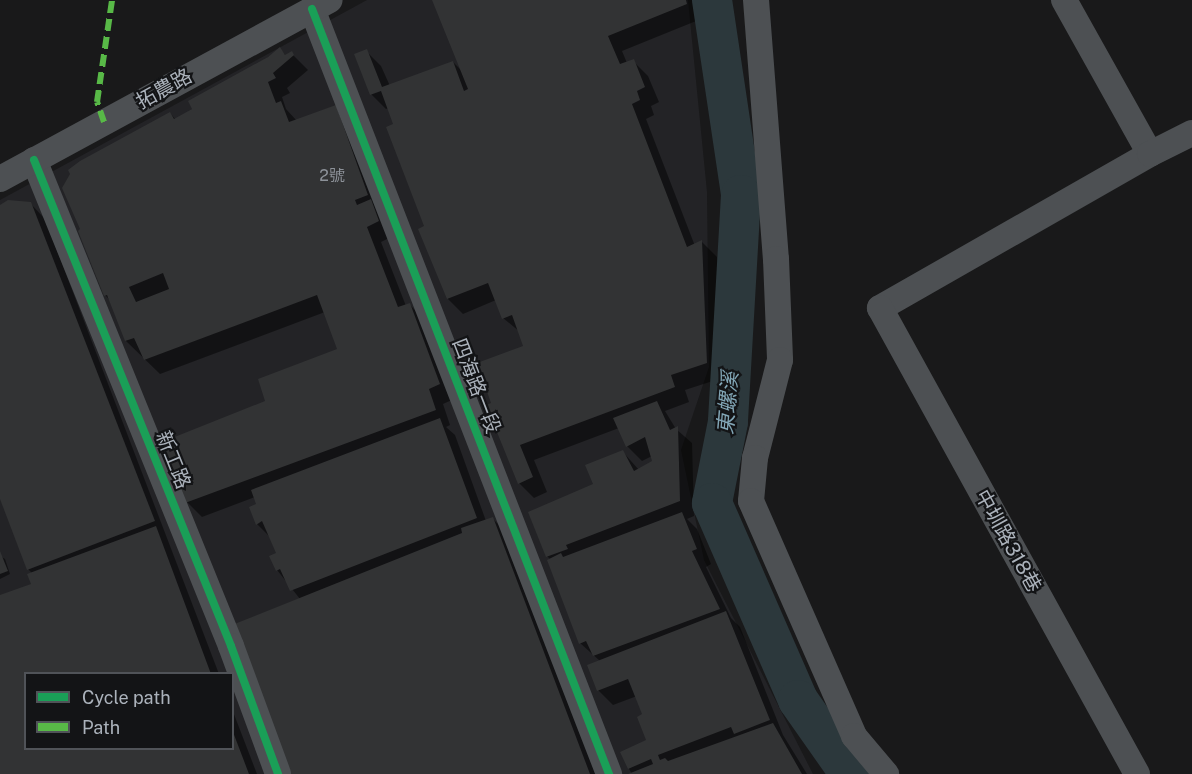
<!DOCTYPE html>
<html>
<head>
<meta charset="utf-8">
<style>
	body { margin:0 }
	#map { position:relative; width:1192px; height:774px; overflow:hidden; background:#19191a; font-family:"Public Sans","Noto Sans TC",sans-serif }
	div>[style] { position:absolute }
	.built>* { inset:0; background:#232326 }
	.shadow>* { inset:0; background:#0007 }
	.river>* { height:40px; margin:-20px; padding:0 20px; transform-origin:20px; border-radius:20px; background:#2c383c }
	.building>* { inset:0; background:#323334 }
	.minor>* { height:26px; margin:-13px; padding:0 13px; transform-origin:13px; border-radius:13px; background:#4d5053 }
	.quiet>* { height:6px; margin-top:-3px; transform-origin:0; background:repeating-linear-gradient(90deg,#58b947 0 12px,transparent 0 18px) }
	.cycleway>* { height:8px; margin:-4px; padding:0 4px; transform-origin:4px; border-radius:4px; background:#1a9f57 }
	span { translate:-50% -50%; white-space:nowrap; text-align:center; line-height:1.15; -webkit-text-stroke:4.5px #131416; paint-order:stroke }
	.number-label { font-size:16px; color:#8d9299 }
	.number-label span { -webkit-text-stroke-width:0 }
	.street-label { font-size:20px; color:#abb2bb }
	.water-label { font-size:21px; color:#82a6b6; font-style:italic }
	.legend { position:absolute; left:24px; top:672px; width:210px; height:78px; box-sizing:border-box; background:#131416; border:2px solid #505358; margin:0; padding:8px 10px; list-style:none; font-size:18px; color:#abb2bb }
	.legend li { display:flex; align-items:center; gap:12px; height:30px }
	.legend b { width:30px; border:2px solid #505358 }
</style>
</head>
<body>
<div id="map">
	<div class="built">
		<div style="clip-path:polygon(evenodd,367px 0,688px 0,707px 192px,709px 367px,681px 450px,704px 560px,813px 774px,0 774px,0 200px,367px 0,26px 674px,232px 674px,232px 748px,26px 748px,26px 674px)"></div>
	</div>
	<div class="shadow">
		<div style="clip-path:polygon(434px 0,697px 0,701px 19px,622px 51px,627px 63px,633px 61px,648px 76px,659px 102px,651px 106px,654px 115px,646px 119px,695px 246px,702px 242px,717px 257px,722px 378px,685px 390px,689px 402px,665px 411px,676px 429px,692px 443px,694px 516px,687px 519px,697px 529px,711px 564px,706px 567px,731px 618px,740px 627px,783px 735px,807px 774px,632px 774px,629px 769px,622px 752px,648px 741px,644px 714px,637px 696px,613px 705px,598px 690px,600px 661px,580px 643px,551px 560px,547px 556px,595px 485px,623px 452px,639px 470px,654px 462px,652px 456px,642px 461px,627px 446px,619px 428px,534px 460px,547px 492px,534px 498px,519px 483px,493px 403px,525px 346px,520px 332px,503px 318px,496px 300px,463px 314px,448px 299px,419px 230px,426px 227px,389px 108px,386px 109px,371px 94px,366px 51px,381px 66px,390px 86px,453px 62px,463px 72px)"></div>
		<div style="clip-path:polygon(280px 49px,286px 56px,291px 53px,308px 70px,287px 88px,290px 93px,282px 97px,286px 109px,297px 121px,335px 107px,350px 122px,393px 236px,381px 242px,406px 306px,409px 304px,424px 319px,454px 399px,443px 404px,450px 425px,446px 427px,455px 435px,486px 521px,492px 518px,507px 533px,598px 774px,290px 774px,300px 599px,277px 570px,278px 554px,270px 537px,257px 524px,258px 505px,255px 497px,202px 517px,187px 502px,267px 402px,339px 350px,325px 312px,160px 374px,126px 341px,110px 300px,105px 295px,170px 113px,176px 120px)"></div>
		<div style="clip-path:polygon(30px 203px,45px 219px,219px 674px,26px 674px,26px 748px,232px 748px,232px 709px,257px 774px,0 774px,0 597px,32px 584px,33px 574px,28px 569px,0 495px,0 207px)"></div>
		<div style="clip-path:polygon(0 556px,5px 559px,10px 574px,0 579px)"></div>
	</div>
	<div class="river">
		<div style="left:712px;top:0;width:197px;rotate:81.5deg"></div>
		<div style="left:741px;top:195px;width:227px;rotate:93.3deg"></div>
		<div style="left:728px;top:422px;width:83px;rotate:101.2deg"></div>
		<div style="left:712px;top:503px;width:215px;rotate:66.4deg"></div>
		<div style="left:798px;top:700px;width:90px;rotate:54.9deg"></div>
	</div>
	<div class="building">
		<div style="clip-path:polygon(432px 0,686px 0,687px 4px,608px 36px,620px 64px,634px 59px,645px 87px,637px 91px,640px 100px,632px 104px,687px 247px,702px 240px,707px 363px,671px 375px,675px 387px,520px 445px,533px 477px,518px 484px,486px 405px,491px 403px,477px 363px,523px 346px,512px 315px,502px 319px,488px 283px,447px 299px,418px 229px,424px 226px,386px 127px,393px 124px,381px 91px,370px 95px,354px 54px,367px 49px,382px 87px,453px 61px,464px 91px,468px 89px)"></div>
		<div style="clip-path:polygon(evenodd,280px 47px,285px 55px,292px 51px,294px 55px,273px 73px,276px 78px,268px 82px,276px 103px,281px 101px,289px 122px,336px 105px,368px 195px,355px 200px,357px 205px,371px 199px,379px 221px,367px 227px,398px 307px,410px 303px,440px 384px,429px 389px,436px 410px,185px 503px,162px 442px,265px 401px,258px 379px,337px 349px,317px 295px,144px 360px,134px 338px,125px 341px,107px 295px,104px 296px,78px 231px,80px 229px,62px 188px,70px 174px,68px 170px,80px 161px,170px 112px,174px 119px,192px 109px,188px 101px,268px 57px,280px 47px,163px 273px,169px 289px,136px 302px,129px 287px,163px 273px)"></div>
		<div style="clip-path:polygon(8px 200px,31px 202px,155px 521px,27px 570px,0 499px,0 205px)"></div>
		<div style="clip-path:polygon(657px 401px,670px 430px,678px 426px,680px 501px,566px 545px,568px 549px,546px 557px,528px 512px,593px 484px,585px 465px,623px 450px,634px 471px,652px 461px,645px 437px,626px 447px,613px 418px)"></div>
		<div style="clip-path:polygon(440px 418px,477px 518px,290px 591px,280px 569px,276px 571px,269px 556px,276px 553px,262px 521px,256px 525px,249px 507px,256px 504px,251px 490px)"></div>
		<div style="clip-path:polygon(682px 512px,697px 549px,692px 551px,720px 609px,593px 656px,586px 641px,579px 644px,547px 560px,561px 553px,563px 557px)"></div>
		<div style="clip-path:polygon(493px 517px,590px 774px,289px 774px,232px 625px,462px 533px,461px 528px)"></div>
		<div style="clip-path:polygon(156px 526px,211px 674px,26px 674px,26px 748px,232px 748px,233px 732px,249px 774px,0 774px,0 595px,31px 584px,27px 574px)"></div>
		<div style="clip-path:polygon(0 551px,8px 571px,0 574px)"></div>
		<div style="clip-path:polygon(726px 611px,770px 720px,734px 734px,731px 727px,658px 755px,660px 760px,665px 758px,668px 761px,773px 723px,802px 774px,628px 774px,653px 764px,651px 759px,628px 769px,620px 752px,646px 740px,637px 717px,642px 714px,628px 679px,597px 691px,587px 665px)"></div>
	</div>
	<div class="minor">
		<div style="left:756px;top:0;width:260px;rotate:85.6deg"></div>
		<div style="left:776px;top:259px;width:101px;rotate:87.7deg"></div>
		<div style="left:780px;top:360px;width:101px;rotate:104.3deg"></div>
		<div style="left:755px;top:458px;width:43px;rotate:95.3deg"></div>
		<div style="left:751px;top:501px;width:257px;rotate:66.3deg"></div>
		<div style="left:854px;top:736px;width:50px;rotate:49.9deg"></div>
		<div style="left:1064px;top:0;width:176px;rotate:60.8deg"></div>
		<div style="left:1150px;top:154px;width:311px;rotate:150.3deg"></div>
		<div style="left:880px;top:308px;width:532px;rotate:61.12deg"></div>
		<div style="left:312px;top:9px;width:821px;rotate:68.78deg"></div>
		<div style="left:1150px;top:154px;width:47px;rotate:-26.6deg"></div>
		<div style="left:34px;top:160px;width:524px;rotate:67.93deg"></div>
		<div style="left:231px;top:646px;width:136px;rotate:69.8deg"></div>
		<div style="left:0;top:179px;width:375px;rotate:-28.5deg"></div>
	</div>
	<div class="quiet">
		<div style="left:104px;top:122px;width:21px;rotate:-109deg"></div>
		<div style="left:97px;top:102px;width:103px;rotate:-81.6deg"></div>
	</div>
	<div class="cycleway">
		<div style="left:312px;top:9px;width:821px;rotate:68.78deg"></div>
		<div style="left:34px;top:160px;width:524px;rotate:67.93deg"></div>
		<div style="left:231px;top:646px;width:136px;rotate:69.8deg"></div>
	</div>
	<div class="number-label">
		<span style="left:332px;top:176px">2號</span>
	</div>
	<div class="street-label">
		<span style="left:164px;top:89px;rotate:-29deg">拓農路</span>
		<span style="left:476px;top:386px;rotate:69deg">四海路一段</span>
		<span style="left:173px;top:460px;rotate:68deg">新工路</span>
		<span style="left:1008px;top:541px;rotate:61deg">中圳路318巷</span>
	</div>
	<div class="water-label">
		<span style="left:728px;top:403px;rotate:-85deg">東螺溪</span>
	</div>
	<ul class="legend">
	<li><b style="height:8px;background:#1a9f57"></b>Cycle path</li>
	<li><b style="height:8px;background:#58b947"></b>Path</li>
	</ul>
</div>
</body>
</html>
